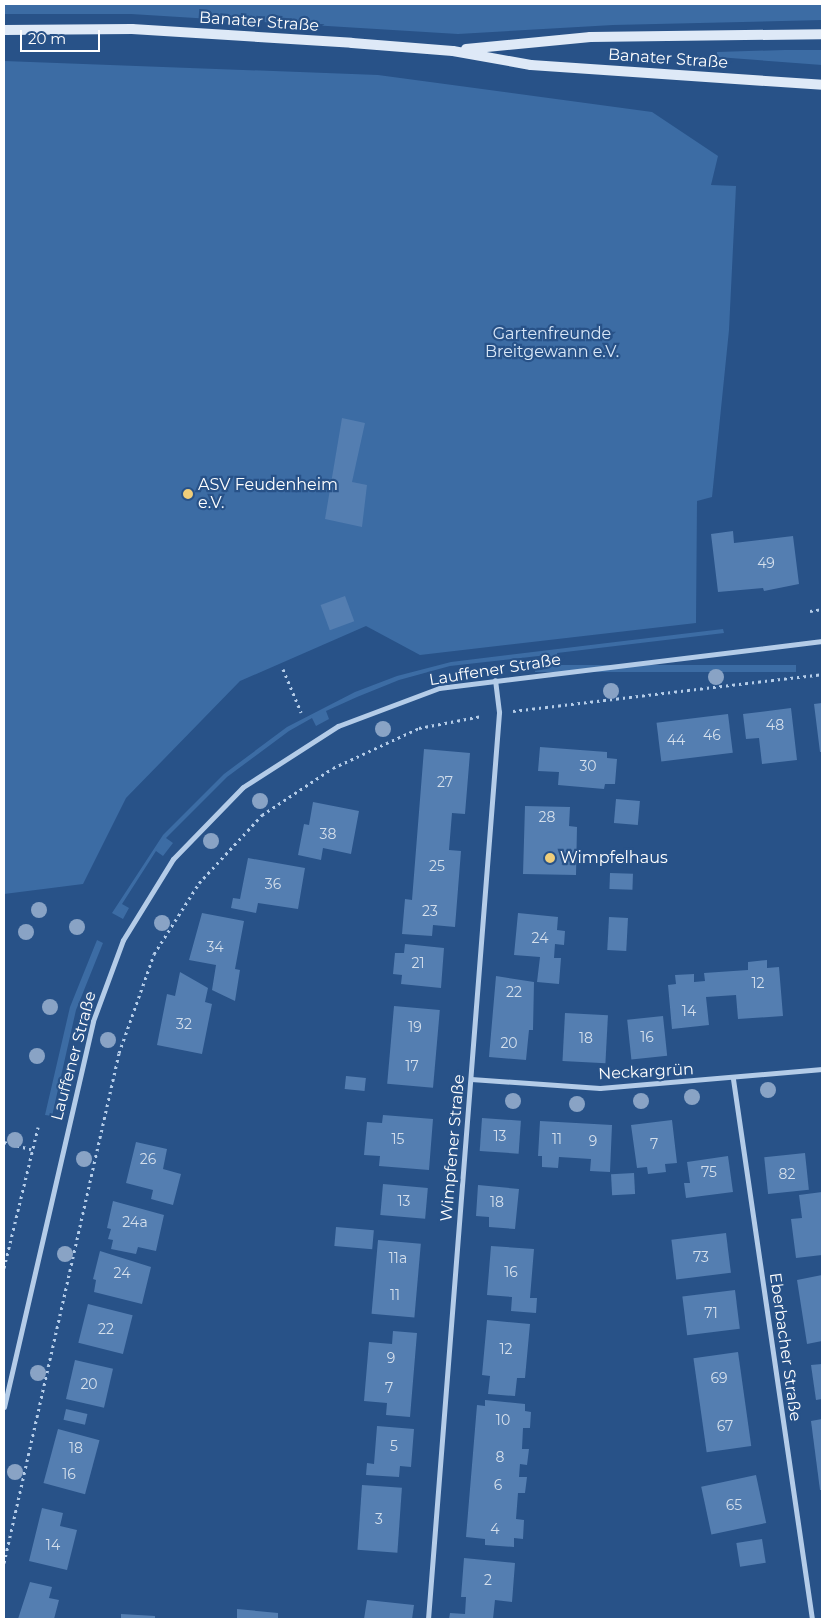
<!DOCTYPE html>
<html>
<head>
<meta charset="utf-8">
<style>
	body { margin:0 }
	#map { position:relative; width:826px; height:1623px; overflow:hidden; background:#285288; font-family:Montserrat,sans-serif }
	div>[style] { position:absolute }
	.green>* { inset:0; background:#3c6ca4; transform-origin:0 0 }
	.building>* { inset:0; background:#547eb1; transform-origin:0 0 }
	.path>* { height:3px; margin-top:-1.5px; transform-origin:0; background:repeating-linear-gradient(90deg,#b4cce8 0 2.5px,transparent 0 6.5px) }
	.minor>* { height:5px; margin:-2.5px; padding:0 2.5px; transform-origin:2.5px; border-radius:2.5px; background:#b4cce8 }
	.secondary>* { height:10px; margin:-5px; padding:0 5px; transform-origin:5px; border-radius:5px; background:#dee9f7 }
	.trees>* { width:16px; height:16px; margin:-8px; border-radius:50%; background:#89a3c5 }
	.dots>* { width:14px; height:14px; translate:-50% -50%; box-sizing:border-box; border:2px solid #285288; border-radius:50% }
	span { translate:-50% -50%; white-space:nowrap; text-align:center; line-height:1.15; -webkit-text-stroke:4.5px #285288; paint-order:stroke }
	.number-label { font-size:14px; color:#d4dfec }
	.number-label span { -webkit-text-stroke-width:0 }
	.street-label { font-size:16px; color:#fff }
	.park-label { font-size:16px; color:#d8e6f7 }
	.poi-label { font-size:16px; color:#fff }
	.left { translate:0 -50%; text-align:left }
	.frame { position:absolute; inset:0; border:5px solid #fff; pointer-events:none }
	.scale { position:absolute; left:20px; top:30px; width:80px; height:22px; box-sizing:border-box; border:2px solid #fff; border-top:0; padding-left:6px; font-size:15px; line-height:18px; white-space:nowrap; color:#fff; -webkit-text-stroke:4px #285288; paint-order:stroke }
</style>
</head>
<body>
<div id="map">
	<div class="green">
		<div style="clip-path:polygon(4px 4px,822px 4px,822px 20px,613px 25px,458px 34px,131px 14px,4px 14px)"></div>
		<div style="clip-path:polygon(785px 50px,822px 50px,822px 65px,717px 57px,717px 52px)"></div>
		<div style="clip-path:polygon(4px 61px,378px 75px,652px 112px,718px 156px,711px 185px,736px 186px,729px 330px,712px 497px,697px 501px,696px 623px,420px 655px,366px 626px,240px 681px,126px 798px,83px 884px,4px 894px)"></div>
		<div style="clip-path:polygon(723px 629px,724px 633px,557px 653px,558px 662px,548px 663px,547px 655px,450px 666px,399px 680px,357px 697px,326px 711px,329px 719px,316px 726px,312px 718px,289px 731px,227px 777px,166px 838px,173px 843px,163px 856px,156px 851px,122px 904px,129px 908px,123px 919px,112px 913px,163px 835px,224px 774px,287px 727px,355px 692px,397px 676px,451px 662px)"></div>
		<div style="left:796px;top:665px;width:7px;height:261px;rotate:90deg"></div>
		<div style="clip-path:polygon(97px 940px,103px 943px,76px 1010px,52px 1116px,45px 1115px,70px 1007px)"></div>
	</div>
	<div class="building">
		<div style="clip-path:polygon(342px 418px,365px 423px,352px 482px,367px 485px,362px 527px,325px 519px)"></div>
		<div style="clip-path:polygon(733px 531px,734px 543px,793px 536px,799px 584px,764px 591px,763px 588px,718px 592px,711px 534px)"></div>
		<div style="left:345px;top:596px;width:27px;height:26px;rotate:70deg"></div>
		<div style="clip-path:polygon(822px 703px,822px 752px,820px 752px,814px 704px)"></div>
		<div style="clip-path:polygon(791px 708px,797px 760px,762px 764px,759px 738px,746px 739px,743px 714px)"></div>
		<div style="left:728px;top:714px;width:39px;height:72px;rotate:83deg"></div>
		<div style="clip-path:polygon(540px 747px,607px 752px,607px 758px,617px 759px,615px 784px,605px 784px,604px 789px,558px 785px,559px 772px,538px 771px)"></div>
		<div style="clip-path:polygon(424px 749px,470px 753px,465px 814px,452px 813px,449px 850px,461px 851px,455px 927px,433px 925px,432px 936px,402px 934px,405px 899px,412px 900px)"></div>
		<div style="left:616px;top:799px;width:24px;height:24px;rotate:5deg"></div>
		<div style="clip-path:polygon(313px 802px,359px 811px,351px 854px,323px 848px,321px 860px,298px 855px,304px 824px,309px 825px)"></div>
		<div style="clip-path:polygon(525px 806px,570px 807px,569px 826px,577px 827px,576px 875px,523px 874px)"></div>
		<div style="clip-path:polygon(248px 858px,305px 868px,298px 909px,258px 903px,256px 913px,231px 908px,233px 898px,240px 899px)"></div>
		<div style="left:610px;top:873px;width:23px;height:16px;rotate:2deg"></div>
		<div style="clip-path:polygon(202px 913px,244px 921px,235px 969px,240px 970px,235px 1001px,212px 990px,216px 965px,189px 960px)"></div>
		<div style="clip-path:polygon(518px 913px,558px 917px,557px 930px,565px 931px,564px 945px,555px 944px,554px 958px,561px 958px,559px 984px,537px 982px,540px 957px,514px 955px)"></div>
		<div style="left:609px;top:917px;width:19px;height:33px;rotate:3deg"></div>
		<div style="clip-path:polygon(405px 944px,444px 948px,441px 988px,401px 984px,402px 975px,393px 974px,395px 953px,404px 953px)"></div>
		<div style="clip-path:polygon(767px 960px,767px 968px,779px 967px,783px 1016px,738px 1019px,736px 995px,706px 997px,709px 1025px,672px 1029px,668px 985px,676px 984px,675px 975px,694px 974px,694px 982px,705px 981px,704px 973px,748px 970px,748px 962px)"></div>
		<div style="clip-path:polygon(180px 972px,208px 988px,205px 1002px,212px 1004px,202px 1054px,157px 1045px,167px 994px,175px 996px)"></div>
		<div style="clip-path:polygon(496px 976px,534px 982px,533px 1030px,529px 1030px,526px 1060px,489px 1057px)"></div>
		<div style="left:394px;top:1006px;width:46px;height:78px;rotate:5deg"></div>
		<div style="left:565px;top:1013px;width:43px;height:48px;rotate:3deg"></div>
		<div style="left:663px;top:1016px;width:40px;height:36px;rotate:84deg"></div>
		<div style="left:346px;top:1076px;width:20px;height:13px;rotate:6deg"></div>
		<div style="clip-path:polygon(383px 1115px,433px 1119px,429px 1170px,379px 1166px,380px 1156px,364px 1155px,367px 1122px,382px 1123px)"></div>
		<div style="left:482px;top:1118px;width:39px;height:33px;rotate:4deg"></div>
		<div style="clip-path:polygon(672px 1120px,677px 1163px,665px 1164px,666px 1172px,648px 1174px,647px 1167px,637px 1168px,631px 1125px)"></div>
		<div style="clip-path:polygon(540px 1121px,612px 1125px,610px 1172px,590px 1171px,591px 1159px,559px 1157px,558px 1168px,542px 1167px,542px 1156px,538px 1156px)"></div>
		<div style="clip-path:polygon(136px 1142px,167px 1149px,163px 1169px,181px 1174px,173px 1205px,151px 1199px,153px 1190px,126px 1183px)"></div>
		<div style="left:805px;top:1153px;width:37px;height:41px;rotate:84deg"></div>
		<div style="clip-path:polygon(728px 1156px,733px 1192px,686px 1198px,684px 1183px,690px 1183px,687px 1162px)"></div>
		<div style="left:634px;top:1173px;width:21px;height:23px;rotate:87deg"></div>
		<div style="left:383px;top:1184px;width:45px;height:31px;rotate:5deg"></div>
		<div style="clip-path:polygon(478px 1185px,519px 1189px,515px 1229px,489px 1227px,489px 1217px,476px 1216px)"></div>
		<div style="clip-path:polygon(822px 1192px,822px 1255px,796px 1258px,791px 1219px,802px 1218px,799px 1195px)"></div>
		<div style="clip-path:polygon(113px 1201px,164px 1215px,156px 1251px,138px 1247px,136px 1254px,111px 1249px,113px 1240px,108px 1239px,111px 1229px,107px 1228px)"></div>
		<div style="left:336px;top:1227px;width:38px;height:19px;rotate:5deg"></div>
		<div style="left:726px;top:1233px;width:40px;height:55px;rotate:83deg"></div>
		<div style="left:378px;top:1240px;width:43px;height:74px;rotate:5deg"></div>
		<div style="clip-path:polygon(491px 1246px,534px 1249px,530px 1298px,537px 1298px,536px 1313px,511px 1311px,512px 1297px,487px 1295px)"></div>
		<div style="clip-path:polygon(100px 1251px,151px 1267px,142px 1304px,94px 1292px,96px 1280px,93px 1279px)"></div>
		<div style="clip-path:polygon(822px 1275px,822px 1341px,807px 1344px,797px 1280px)"></div>
		<div style="left:735px;top:1290px;width:39px;height:53px;rotate:83deg"></div>
		<div style="left:88px;top:1304px;width:46px;height:40px;rotate:14deg"></div>
		<div style="clip-path:polygon(487px 1320px,530px 1324px,525px 1378px,517px 1378px,515px 1396px,488px 1394px,490px 1376px,482px 1375px)"></div>
		<div style="clip-path:polygon(393px 1331px,417px 1333px,410px 1417px,386px 1415px,387px 1403px,364px 1401px,369px 1342px,392px 1344px)"></div>
		<div style="left:738px;top:1352px;width:95px;height:45px;rotate:82deg"></div>
		<div style="left:75px;top:1360px;width:39px;height:40px;rotate:13deg"></div>
		<div style="clip-path:polygon(822px 1364px,822px 1399px,816px 1400px,811px 1365px)"></div>
		<div style="clip-path:polygon(485px 1400px,525px 1404px,525px 1411px,531px 1412px,530px 1428px,523px 1428px,522px 1449px,529px 1449px,527px 1465px,520px 1464px,519px 1477px,527px 1477px,525px 1493px,518px 1493px,516px 1519px,524px 1520px,523px 1539px,514px 1538px,514px 1547px,485px 1545px,485px 1539px,466px 1537px,477px 1405px,485px 1406px)"></div>
		<div style="left:66px;top:1409px;width:22px;height:11px;rotate:13deg"></div>
		<div style="clip-path:polygon(822px 1419px,822px 1490px,820px 1490px,811px 1421px)"></div>
		<div style="clip-path:polygon(377px 1426px,414px 1429px,411px 1467px,400px 1466px,399px 1477px,366px 1475px,367px 1463px,374px 1464px)"></div>
		<div style="left:58px;top:1429px;width:43px;height:56px;rotate:15deg"></div>
		<div style="left:756px;top:1475px;width:49px;height:56px;rotate:78deg"></div>
		<div style="left:362px;top:1485px;width:40px;height:65px;rotate:4deg"></div>
		<div style="clip-path:polygon(42px 1508px,63px 1513px,60px 1526px,77px 1530px,67px 1570px,29px 1561px)"></div>
		<div style="left:762px;top:1539px;width:24px;height:26px;rotate:81deg"></div>
		<div style="clip-path:polygon(464px 1558px,515px 1563px,512px 1602px,495px 1600px,493px 1619px,449px 1619px,450px 1613px,465px 1614px,466px 1597px,461px 1597px)"></div>
		<div style="clip-path:polygon(30px 1582px,52px 1587px,49px 1598px,59px 1600px,54px 1619px,18px 1619px)"></div>
		<div style="clip-path:polygon(367px 1600px,414px 1605px,412px 1619px,364px 1619px)"></div>
		<div style="clip-path:polygon(237px 1609px,278px 1613px,278px 1619px,237px 1619px)"></div>
		<div style="clip-path:polygon(121px 1614px,155px 1616px,155px 1619px,121px 1619px)"></div>
	</div>
	<div class="path">
		<div style="left:810px;top:611px;width:12px;rotate:-9deg"></div>
		<div style="left:283px;top:669px;width:47px;rotate:67.3deg"></div>
		<div style="left:513px;top:711px;width:311px;rotate:-6.8deg"></div>
		<div style="left:4px;top:1142px;width:28px;rotate:15deg"></div>
		<div style="left:4px;top:1268px;width:145px;rotate:-76.4deg"></div>
		<div style="left:4px;top:1563px;width:523px;rotate:-77.29deg"></div>
		<div style="left:119px;top:1053px;width:105px;rotate:-70.5deg"></div>
		<div style="left:154px;top:954px;width:84px;rotate:-57.6deg"></div>
		<div style="left:199px;top:883px;width:93px;rotate:-47.2deg"></div>
		<div style="left:262px;top:815px;width:85px;rotate:-33.5deg"></div>
		<div style="left:333px;top:768px;width:95px;rotate:-24.9deg"></div>
		<div style="left:419px;top:728px;width:64px;rotate:-10.8deg"></div>
	</div>
	<div class="minor">
		<div style="left:471px;top:1079px;width:129px;rotate:4deg"></div>
		<div style="left:600px;top:1088px;width:223px;rotate:-4.9deg"></div>
		<div style="left:733px;top:1079px;width:546px;rotate:81.68deg"></div>
		<div style="left:4px;top:1407px;width:396px;rotate:-77deg"></div>
		<div style="left:93px;top:1021px;width:86px;rotate:-69.7deg"></div>
		<div style="left:123px;top:940px;width:95px;rotate:-58.3deg"></div>
		<div style="left:173px;top:859px;width:100px;rotate:-45.8deg"></div>
		<div style="left:243px;top:787px;width:113px;rotate:-32.7deg"></div>
		<div style="left:338px;top:726px;width:108px;rotate:-20.6deg"></div>
		<div style="left:439px;top:688px;width:386px;rotate:-7deg"></div>
		<div style="left:428px;top:1619px;width:910px;rotate:-85.52deg"></div>
		<div style="left:499px;top:712px;width:32px;rotate:-97deg"></div>
	</div>
	<div class="secondary">
		<div style="left:4px;top:30px;width:128px;rotate:-0.4deg"></div>
		<div style="left:132px;top:29px;width:220px;rotate:3.6deg"></div>
		<div style="left:352px;top:43px;width:101px;rotate:4.5deg"></div>
		<div style="left:453px;top:51px;width:79px;rotate:10.2deg"></div>
		<div style="left:531px;top:65px;width:292px;rotate:3.9deg"></div>
		<div style="left:466px;top:49px;width:125px;rotate:-5.5deg"></div>
		<div style="left:590px;top:37px;width:232px;rotate:-0.7deg"></div>
	</div>
	<div class="trees">
		<div style="left:716px;top:677px"></div>
		<div style="left:611px;top:691px"></div>
		<div style="left:383px;top:729px"></div>
		<div style="left:260px;top:801px"></div>
		<div style="left:211px;top:841px"></div>
		<div style="left:39px;top:910px"></div>
		<div style="left:162px;top:923px"></div>
		<div style="left:77px;top:927px"></div>
		<div style="left:26px;top:932px"></div>
		<div style="left:50px;top:1007px"></div>
		<div style="left:108px;top:1040px"></div>
		<div style="left:37px;top:1056px"></div>
		<div style="left:768px;top:1090px"></div>
		<div style="left:692px;top:1097px"></div>
		<div style="left:513px;top:1101px"></div>
		<div style="left:641px;top:1101px"></div>
		<div style="left:577px;top:1104px"></div>
		<div style="left:15px;top:1140px"></div>
		<div style="left:84px;top:1159px"></div>
		<div style="left:65px;top:1254px"></div>
		<div style="left:38px;top:1373px"></div>
		<div style="left:15px;top:1472px"></div>
	</div>
	<div class="dots">
		<div style="left:188px;top:494px;background:#f0ce7a"></div>
		<div style="left:550px;top:858px;background:#f0ce7a"></div>
	</div>
	<div class="number-label">
		<span style="left:766px;top:563px">49</span>
		<span style="left:775px;top:725px">48</span>
		<span style="left:712px;top:735px">46</span>
		<span style="left:676px;top:740px">44</span>
		<span style="left:588px;top:766px">30</span>
		<span style="left:445px;top:782px">27</span>
		<span style="left:547px;top:817px">28</span>
		<span style="left:328px;top:834px">38</span>
		<span style="left:437px;top:866px">25</span>
		<span style="left:273px;top:884px">36</span>
		<span style="left:430px;top:911px">23</span>
		<span style="left:540px;top:938px">24</span>
		<span style="left:215px;top:947px">34</span>
		<span style="left:418px;top:963px">21</span>
		<span style="left:758px;top:983px">12</span>
		<span style="left:514px;top:992px">22</span>
		<span style="left:689px;top:1011px">14</span>
		<span style="left:184px;top:1024px">32</span>
		<span style="left:415px;top:1027px">19</span>
		<span style="left:647px;top:1037px">16</span>
		<span style="left:586px;top:1038px">18</span>
		<span style="left:509px;top:1043px">20</span>
		<span style="left:412px;top:1066px">17</span>
		<span style="left:500px;top:1136px">13</span>
		<span style="left:398px;top:1139px">15</span>
		<span style="left:557px;top:1139px">11</span>
		<span style="left:593px;top:1141px">9</span>
		<span style="left:654px;top:1144px">7</span>
		<span style="left:148px;top:1159px">26</span>
		<span style="left:709px;top:1172px">75</span>
		<span style="left:787px;top:1174px">82</span>
		<span style="left:404px;top:1201px">13</span>
		<span style="left:497px;top:1202px">18</span>
		<span style="left:135px;top:1222px">24a</span>
		<span style="left:701px;top:1257px">73</span>
		<span style="left:398px;top:1258px">11a</span>
		<span style="left:511px;top:1272px">16</span>
		<span style="left:122px;top:1273px">24</span>
		<span style="left:395px;top:1295px">11</span>
		<span style="left:711px;top:1313px">71</span>
		<span style="left:106px;top:1329px">22</span>
		<span style="left:506px;top:1349px">12</span>
		<span style="left:391px;top:1358px">9</span>
		<span style="left:719px;top:1378px">69</span>
		<span style="left:89px;top:1384px">20</span>
		<span style="left:389px;top:1388px">7</span>
		<span style="left:503px;top:1420px">10</span>
		<span style="left:725px;top:1426px">67</span>
		<span style="left:394px;top:1446px">5</span>
		<span style="left:76px;top:1448px">18</span>
		<span style="left:500px;top:1457px">8</span>
		<span style="left:69px;top:1474px">16</span>
		<span style="left:498px;top:1485px">6</span>
		<span style="left:734px;top:1505px">65</span>
		<span style="left:379px;top:1519px">3</span>
		<span style="left:495px;top:1529px">4</span>
		<span style="left:53px;top:1545px">14</span>
		<span style="left:488px;top:1580px">2</span>
	</div>
	<div class="street-label">
		<span style="left:259px;top:22px;rotate:4deg">Banater Straße</span>
		<span style="left:668px;top:59px;rotate:4deg">Banater Straße</span>
		<span style="left:495px;top:670px;rotate:-9deg">Lauffener Straße</span>
		<span style="left:74px;top:1056px;rotate:-75deg">Lauffener Straße</span>
		<span style="left:646px;top:1072px;rotate:-3deg">Neckargrün</span>
		<span style="left:453px;top:1148px;rotate:-85deg">Wimpfener Straße</span>
		<span style="left:785px;top:1347px;rotate:82deg">Eberbacher Straße</span>
	</div>
	<div class="park-label">
		<span style="left:552px;top:343px">Gartenfreunde<br>Breitgewann e.V.</span>
	</div>
	<div class="poi-label">
		<span class="left" style="left:198px;top:494px">ASV Feudenheim<br>e.V.</span>
		<span class="left" style="left:560px;top:858px">Wimpfelhaus</span>
	</div>
	<div class="frame"></div>
	<div class="scale">20 m</div>
</div>
</body>
</html>
